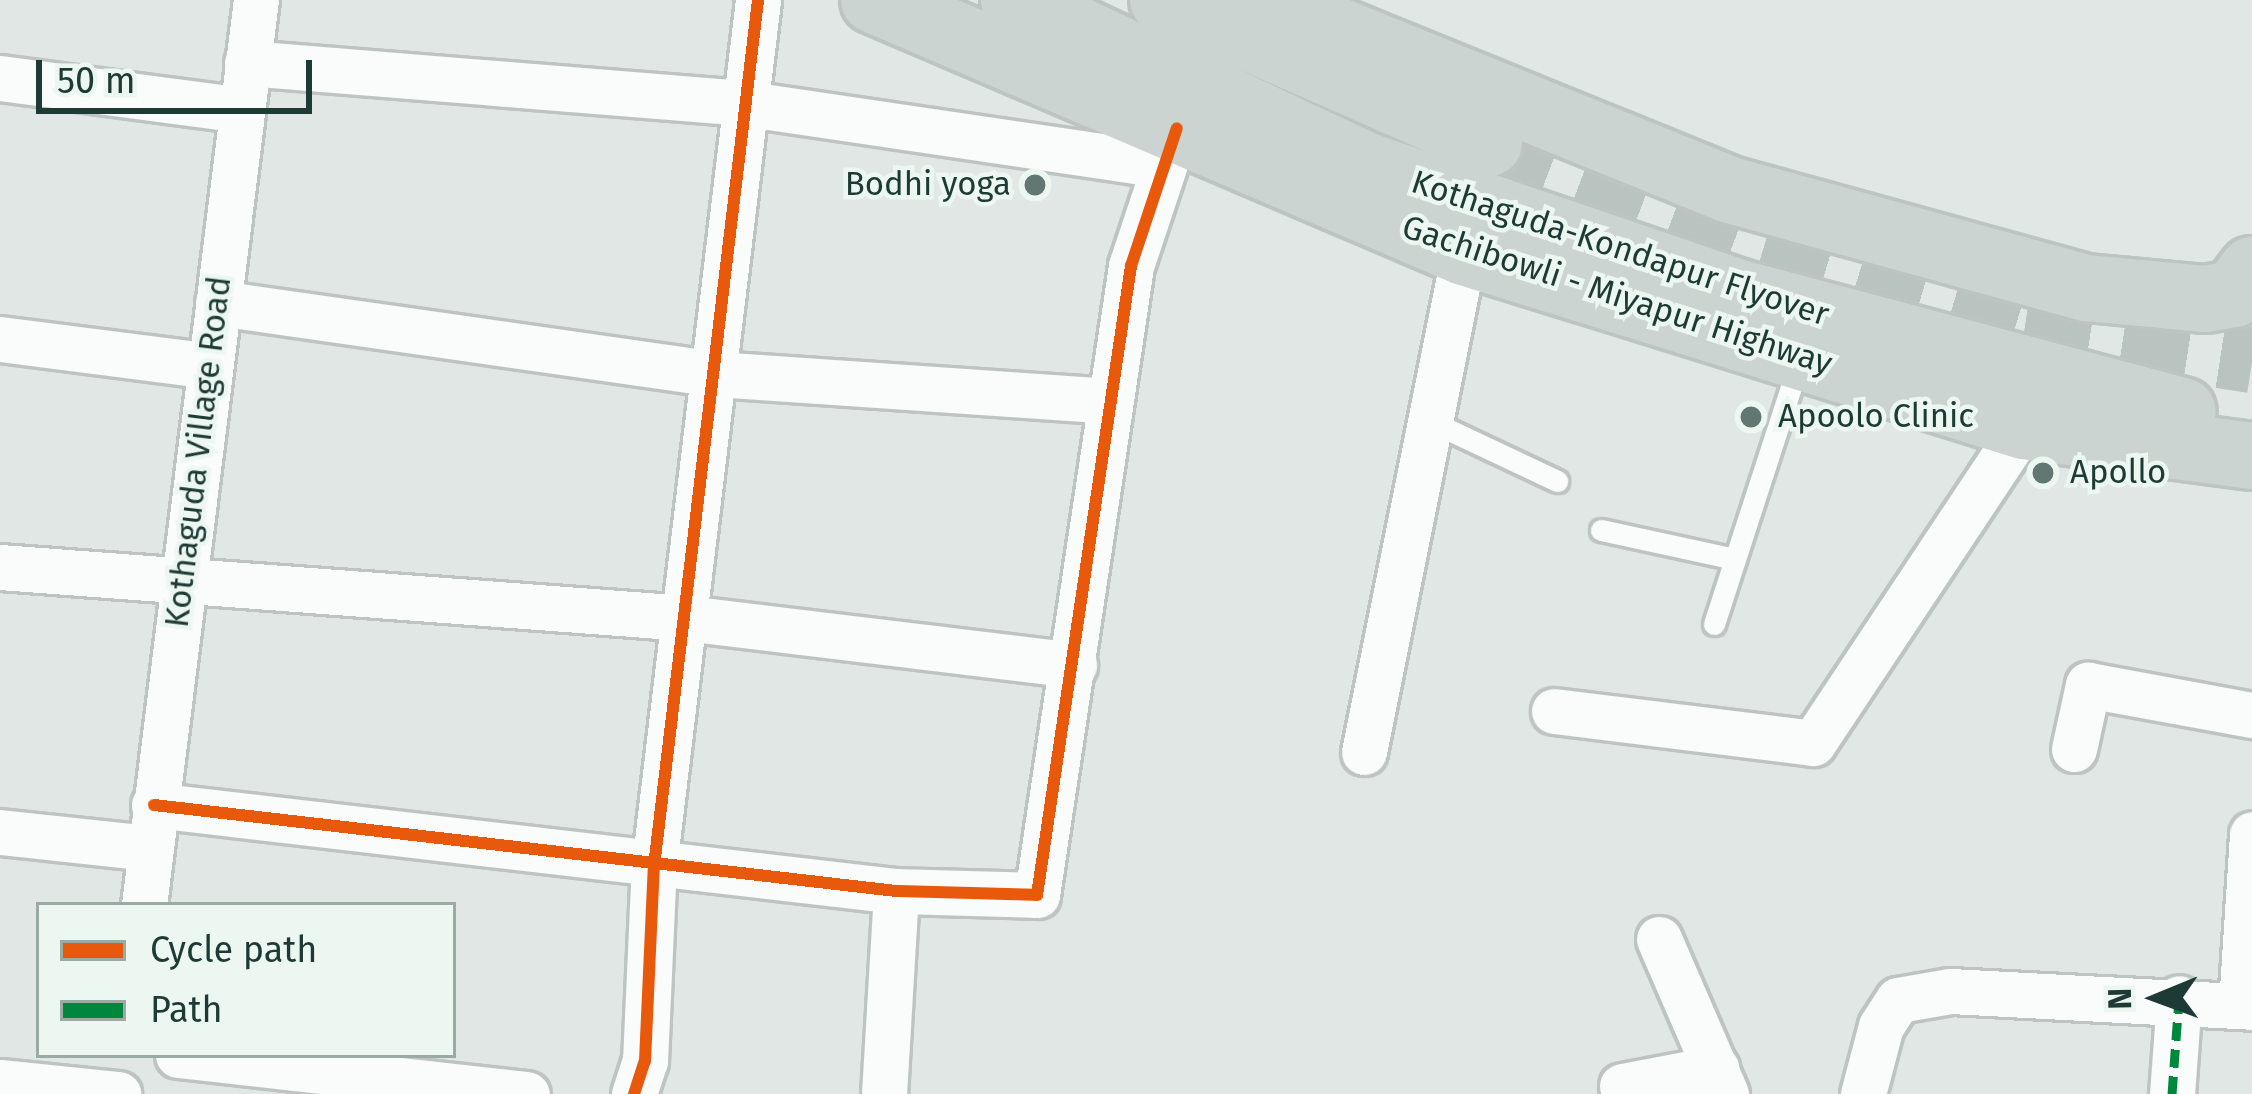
<!DOCTYPE html>
<html>
<head>
<meta charset="utf-8">
<style>
	body { margin:0 }
	#map { position:relative; width:2252px; height:1094px; overflow:hidden; background:#e0e7e4; font-family:"Fira Sans",sans-serif }
	div>[style] { position:absolute }
	.primary-tunnel>* { height:66px; margin-top:-33px; transform-origin:0; background:repeating-linear-gradient(90deg,#b9c4c1 0 66px,transparent 0 99px) }
	.roads { filter:drop-shadow(3px 0 #bdc4c1) drop-shadow(-3px 0 #bdc4c1) drop-shadow(0 3px #bdc4c1) drop-shadow(0 -3px #bdc4c1) }
	.service>* { height:21px; margin:-10.5px; padding:0 10.5px; transform-origin:10.5px; border-radius:10.5px; background:#fafbfb }
	.minor>* { height:45px; margin:-22.5px; padding:0 22.5px; transform-origin:22.5px; border-radius:22.5px; background:#fafbfb }
	.primary>* { height:66px; margin:-33px; padding:0 33px; transform-origin:33px; border-radius:33px; background:#ccd4d2 }
	.quiet>* { height:9px; margin-top:-4.5px; transform-origin:0; background:repeating-linear-gradient(90deg,#00873e 0 18px,transparent 0 27px) }
	.cycleway>* { height:12px; margin:-6px; padding:0 6px; transform-origin:6px; border-radius:6px; background:#e8590c }
	.dots>* { width:33px; height:33px; translate:-50% -50%; box-sizing:border-box; border:6px solid #edf7f2; border-radius:50% }
	span { translate:-50% -50%; white-space:nowrap; text-align:center; line-height:1.15; -webkit-text-stroke:9px #edf7f2; paint-order:stroke }
	.poi-label { font-size:33px; color:#1e3a34 }
	.right { translate:-100% -50%; text-align:right }
	.left { translate:0 -50%; text-align:left }
	.street-label { font-size:33px; color:#1e3a34 }
	.legend { position:absolute; left:36px; top:902px; width:420px; height:156px; box-sizing:border-box; background:#edf7f2; border:3px solid #9aaba6; margin:0; padding:15px 21px; list-style:none; font-size:36px; color:#1e3a34 }
	.legend li { display:flex; align-items:center; gap:24px; height:60px }
	.legend b { width:60px; border:3px solid #9aaba6 }
	.north { position:absolute; left:2096px; top:938px; width:120px; height:120px; -webkit-text-stroke:9px #edf7f2; paint-order:stroke; rotate:269deg; font-size:33px; font-weight:700; line-height:48px; text-align:center; color:#1e3a34 }
	.north::after { content:''; display:block; margin:auto; width:42px; height:54px; background:#1e3a34; clip-path:polygon(50% 0,100% 100%,50% 72%,0 100%) }
	.scale { position:absolute; left:36px; top:60px; width:276px; height:54px; box-sizing:border-box; border:6px solid #1e3a34; border-top:0; padding-left:15px; font-size:36px; line-height:42px; white-space:nowrap; color:#1e3a34; -webkit-text-stroke:9px #edf7f2; paint-order:stroke }
</style>
</head>
<body>
<div id="map">
	<div class="primary-tunnel">
		<div style="left:1489px;top:143px;width:294px;rotate:20.5deg"></div>
		<div style="left:1764px;top:246px;width:273px;rotate:16.8deg"></div>
		<div style="left:2025px;top:325px;width:230px;rotate:8.8deg"></div>
	</div>
	<div class="roads">
		<div class="service">
			<div style="left:1428px;top:420px;width:143px;rotate:25.3deg"></div>
			<div style="left:1601px;top:530px;width:137px;rotate:12.2deg"></div>
			<div style="left:1714px;top:624px;width:275px;rotate:-72deg"></div>
		</div>
		<div class="minor">
			<div style="left:247px;top:63px;width:497px;rotate:4.6deg"></div>
			<div style="left:742px;top:103px;width:423px;rotate:8.4deg"></div>
			<div style="left:0;top:78px;width:244px;rotate:7.5deg"></div>
			<div style="left:218px;top:303px;width:503px;rotate:8.11deg"></div>
			<div style="left:716px;top:374px;width:395px;rotate:3.9deg"></div>
			<div style="left:0;top:339px;width:212px;rotate:7.3deg"></div>
			<div style="left:0;top:567px;width:688px;rotate:4.25deg"></div>
			<div style="left:686px;top:618px;width:391px;rotate:6.9deg"></div>
			<div style="left:1554px;top:711px;width:261px;rotate:7deg"></div>
			<div style="left:1813px;top:743px;width:381px;rotate:-56.4deg"></div>
			<div style="left:2074px;top:749px;width:66px;rotate:-77.7deg"></div>
			<div style="left:2088px;top:685px;width:167px;rotate:10.4deg"></div>
			<div style="left:1364px;top:752px;width:510px;rotate:-78.69deg"></div>
			<div style="left:154px;top:805px;width:747px;rotate:6.61deg"></div>
			<div style="left:896px;top:891px;width:141px;rotate:1.6deg"></div>
			<div style="left:1037px;top:895px;width:636px;rotate:-81.5deg"></div>
			<div style="left:1131px;top:266px;width:145px;rotate:-71.6deg"></div>
			<div style="left:0;top:832px;width:151px;rotate:6.1deg"></div>
			<div style="left:144px;top:905px;width:912px;rotate:-82.95deg"></div>
			<div style="left:1659px;top:939px;width:169px;rotate:66.6deg"></div>
			<div style="left:2241px;top:1005px;width:171px;rotate:-86.3deg"></div>
			<div style="left:178px;top:1055px;width:351px;rotate:6.4deg"></div>
			<div style="left:0;top:1082px;width:119px;rotate:5.8deg"></div>
			<div style="left:1622px;top:1086px;width:96px;rotate:-10.8deg"></div>
			<div style="left:634px;top:1094px;width:35px;rotate:-72deg"></div>
			<div style="left:645px;top:1061px;width:195px;rotate:-87.4deg"></div>
			<div style="left:654px;top:866px;width:872px;rotate:-83.15deg"></div>
			<div style="left:884px;top:1094px;width:203px;rotate:-86.6deg"></div>
			<div style="left:1863px;top:1094px;width:70px;rotate:-75.2deg"></div>
			<div style="left:1881px;top:1026px;width:31px;rotate:-57deg"></div>
			<div style="left:1898px;top:1000px;width:53px;rotate:-9.8deg"></div>
			<div style="left:1950px;top:991px;width:302px;rotate:3deg"></div>
			<div style="left:2172px;top:1094px;width:96px;rotate:-85.8deg"></div>
		</div>
		<div class="primary">
			<div style="left:874px;top:0;width:642px;rotate:23.13deg"></div>
			<div style="left:1464px;top:252px;width:586px;rotate:17.26deg"></div>
			<div style="left:2024px;top:426px;width:230px;rotate:7.5deg"></div>
			<div style="left:1014px;top:0;width:387px;rotate:25.2deg"></div>
			<div style="left:1364px;top:165px;width:396px;rotate:18.8deg"></div>
			<div style="left:1739px;top:293px;width:459px;rotate:14.9deg"></div>
			<div style="left:1163px;top:0;width:356px;rotate:23.7deg"></div>
			<div style="left:1262px;top:0;width:505px;rotate:22.1deg"></div>
			<div style="left:1730px;top:190px;width:370px;rotate:15.4deg"></div>
			<div style="left:2087px;top:288px;width:119px;rotate:5.3deg"></div>
			<div style="left:2205px;top:299px;width:29px;rotate:-10deg"></div>
			<div style="left:2234px;top:294px;width:30px;rotate:-53deg"></div>
		</div>
	</div>
	<div class="quiet">
		<div style="left:2172px;top:1094px;width:96px;rotate:-85.8deg"></div>
	</div>
	<div class="cycleway">
		<div style="left:154px;top:805px;width:747px;rotate:6.61deg"></div>
		<div style="left:896px;top:891px;width:141px;rotate:1.6deg"></div>
		<div style="left:1037px;top:895px;width:636px;rotate:-81.5deg"></div>
		<div style="left:1131px;top:266px;width:145px;rotate:-71.6deg"></div>
		<div style="left:634px;top:1094px;width:35px;rotate:-72deg"></div>
		<div style="left:645px;top:1061px;width:195px;rotate:-87.4deg"></div>
		<div style="left:654px;top:866px;width:872px;rotate:-83.15deg"></div>
	</div>
	<div class="dots">
		<div style="left:1035px;top:185px;background:#627772"></div>
		<div style="left:1751px;top:417px;background:#627772"></div>
		<div style="left:2043px;top:473px;background:#627772"></div>
	</div>
	<div class="poi-label">
		<span class="right" style="left:1011px;top:185px">Bodhi yoga</span>
		<span class="left" style="left:1778px;top:417px">Apoolo Clinic</span>
		<span class="left" style="left:2070px;top:473px">Apollo</span>
	</div>
	<div class="street-label">
		<span style="left:1620px;top:249px;rotate:18deg">Kothaguda-Kondapur Flyover</span>
		<span style="left:1617px;top:296px;rotate:18deg">Gachibowli - Miyapur Highway</span>
		<span style="left:199px;top:452px;rotate:-83deg">Kothaguda Village Road</span>
	</div>
	<ul class="legend">
	<li><b style="height:15px;background:#e8590c"></b>Cycle path</li>
	<li><b style="height:15px;background:#00873e"></b>Path</li>
	</ul>
	<div class="north">N</div>
	<div class="scale">50 m</div>
</div>
</body>
</html>
